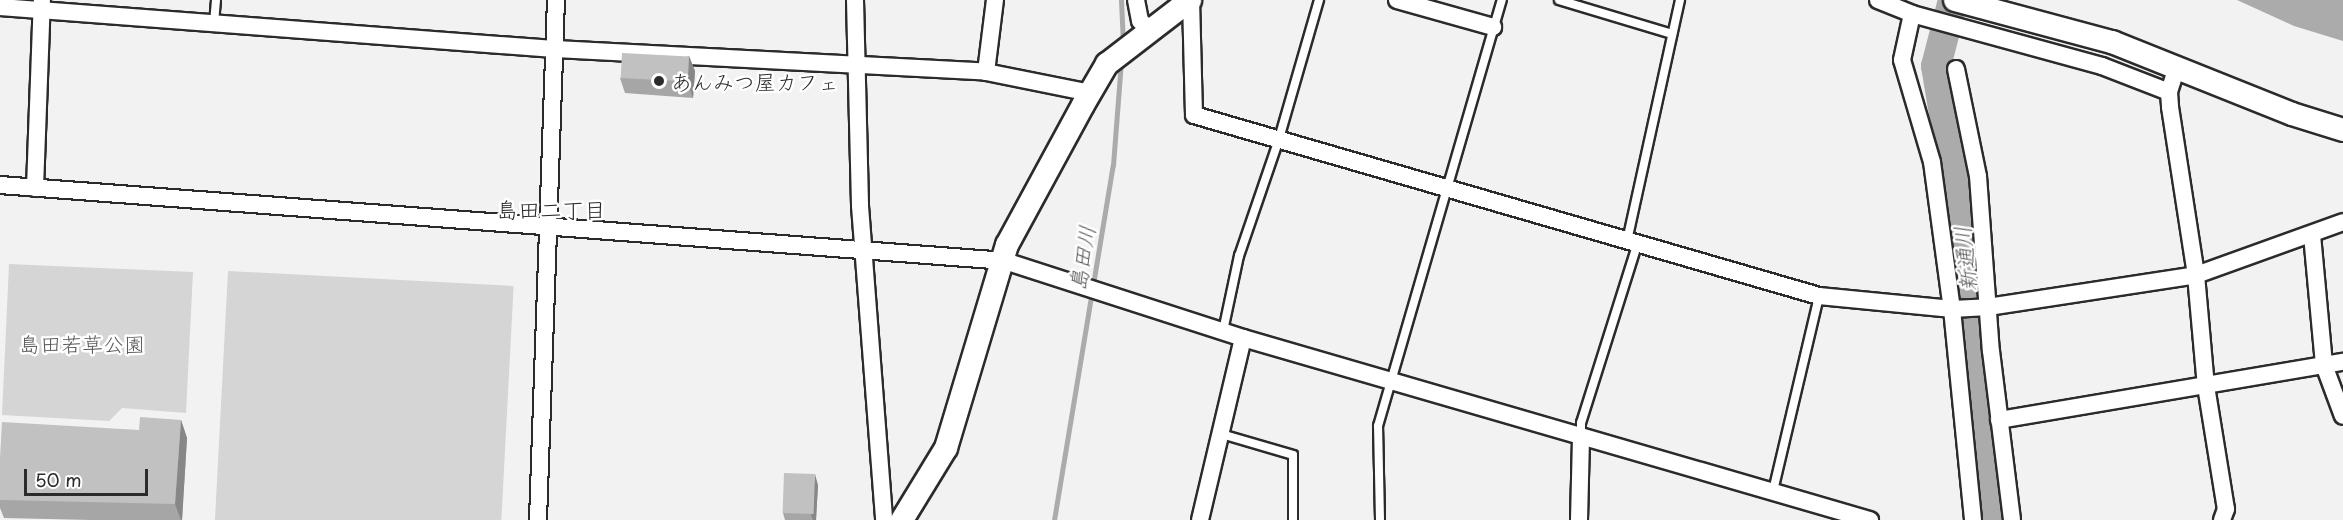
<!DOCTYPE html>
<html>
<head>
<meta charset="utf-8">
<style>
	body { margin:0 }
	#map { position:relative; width:2343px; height:520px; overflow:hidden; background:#f2f2f2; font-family:"Playpen Sans","Klee One",sans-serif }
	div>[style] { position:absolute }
	.green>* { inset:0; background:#d5d5d5; transform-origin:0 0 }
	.water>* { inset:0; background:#ababab }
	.stream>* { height:5px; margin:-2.5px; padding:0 2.5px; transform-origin:2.5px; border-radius:2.5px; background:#ababab }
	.river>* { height:30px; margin:-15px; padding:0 15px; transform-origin:15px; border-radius:15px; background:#ababab }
	.roads { filter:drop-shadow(2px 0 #2b2b2b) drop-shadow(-2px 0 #2b2b2b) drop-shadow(0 2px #2b2b2b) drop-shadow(0 -2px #2b2b2b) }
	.lane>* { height:8px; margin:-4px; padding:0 4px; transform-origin:4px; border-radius:4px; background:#fff }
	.street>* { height:16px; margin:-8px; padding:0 8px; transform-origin:8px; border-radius:8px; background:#fff }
	.secondary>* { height:22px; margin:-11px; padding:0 11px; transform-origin:11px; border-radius:11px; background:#fff }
	.wall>* { inset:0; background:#a6a6a6 }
	.shaded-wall>* { inset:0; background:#878787 }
	.building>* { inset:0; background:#c1c1c1; transform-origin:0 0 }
	.dots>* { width:16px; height:16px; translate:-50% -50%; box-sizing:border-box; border:3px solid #fff; border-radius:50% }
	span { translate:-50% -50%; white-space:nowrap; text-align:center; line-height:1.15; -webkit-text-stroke:5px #fff; paint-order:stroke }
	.poi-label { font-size:21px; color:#2b2b2b }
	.left { translate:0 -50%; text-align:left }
	.park-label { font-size:21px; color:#565656 }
	.neighbourhood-label { font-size:22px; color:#2b2b2b }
	.water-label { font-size:22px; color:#585858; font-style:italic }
	.scale { position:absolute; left:24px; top:469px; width:124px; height:27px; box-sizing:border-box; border:3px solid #2b2b2b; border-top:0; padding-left:8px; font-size:18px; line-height:21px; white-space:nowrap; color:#2b2b2b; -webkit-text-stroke:4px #fff; paint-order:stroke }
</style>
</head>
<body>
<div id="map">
	<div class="green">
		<div style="clip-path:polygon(9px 264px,193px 272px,186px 413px,122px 408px,109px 421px,2px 415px)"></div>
		<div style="left:228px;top:271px;width:286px;height:250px;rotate:3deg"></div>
	</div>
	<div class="water">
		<div style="clip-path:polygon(2237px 0,2343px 0,2343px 41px,2294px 26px)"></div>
	</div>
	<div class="stream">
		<div style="left:1121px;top:0;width:44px;rotate:87.4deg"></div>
		<div style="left:1054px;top:520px;width:360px;rotate:-80.6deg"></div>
		<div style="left:1113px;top:165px;width:103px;rotate:-85.6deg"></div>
	</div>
	<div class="river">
		<div style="left:1953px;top:0;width:68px;rotate:104.4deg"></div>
		<div style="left:1936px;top:66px;width:109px;rotate:80.5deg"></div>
		<div style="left:1954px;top:173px;width:349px;rotate:83.8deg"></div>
	</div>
	<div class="roads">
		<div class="lane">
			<div style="left:1559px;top:0;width:118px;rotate:16.7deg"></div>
			<div style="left:214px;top:23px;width:23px;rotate:-85deg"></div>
			<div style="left:1627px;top:241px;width:247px;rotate:-77.6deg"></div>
			<div style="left:1223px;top:331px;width:77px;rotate:-78deg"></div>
			<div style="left:1239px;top:256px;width:120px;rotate:-71.1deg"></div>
			<div style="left:1278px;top:142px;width:148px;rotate:-73.9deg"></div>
			<div style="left:1218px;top:433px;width:78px;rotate:16.3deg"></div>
			<div style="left:1293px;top:455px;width:65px;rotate:90deg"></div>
			<div style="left:1581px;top:436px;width:13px;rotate:-90deg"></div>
			<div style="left:1581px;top:423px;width:187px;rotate:-72.5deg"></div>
			<div style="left:1773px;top:491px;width:200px;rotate:-76.7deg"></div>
			<div style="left:1380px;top:520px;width:94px;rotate:-91.2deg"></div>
			<div style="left:1378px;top:426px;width:444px;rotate:-73.8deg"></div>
		</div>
		<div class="street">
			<div style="left:855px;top:0;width:206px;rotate:88.6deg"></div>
			<div style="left:860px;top:206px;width:315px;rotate:85.6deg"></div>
			<div style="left:1136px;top:0;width:21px;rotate:79deg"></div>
			<div style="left:1140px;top:21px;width:14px;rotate:39deg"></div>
			<div style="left:1191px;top:0;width:115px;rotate:88.5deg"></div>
			<div style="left:1194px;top:115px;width:651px;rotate:16.15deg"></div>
			<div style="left:1819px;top:296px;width:134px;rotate:5.6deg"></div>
			<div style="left:1952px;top:309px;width:36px;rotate:-3deg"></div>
			<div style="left:1988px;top:307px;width:210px;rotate:-8.7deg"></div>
			<div style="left:2196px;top:275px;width:156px;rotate:-19.8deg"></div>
			<div style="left:1397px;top:0;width:100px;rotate:15.7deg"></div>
			<div style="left:1878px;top:0;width:37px;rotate:22deg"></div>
			<div style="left:1912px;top:14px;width:197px;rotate:15.3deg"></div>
			<div style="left:2102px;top:66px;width:72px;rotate:21.2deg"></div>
			<div style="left:0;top:7px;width:556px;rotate:4.34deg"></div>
			<div style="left:554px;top:49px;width:433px;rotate:3deg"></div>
			<div style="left:986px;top:72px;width:106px;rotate:11.4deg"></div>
			<div style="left:1912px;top:14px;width:47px;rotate:102.3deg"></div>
			<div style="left:1902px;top:60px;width:106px;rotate:73.6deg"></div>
			<div style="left:1932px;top:162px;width:148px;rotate:82.3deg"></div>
			<div style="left:1952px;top:309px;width:212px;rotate:84.3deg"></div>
			<div style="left:2177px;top:67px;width:26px;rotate:108deg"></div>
			<div style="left:2169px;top:92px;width:15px;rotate:86deg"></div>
			<div style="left:2170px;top:107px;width:170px;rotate:81.2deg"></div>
			<div style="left:2196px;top:275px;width:111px;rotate:84.9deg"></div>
			<div style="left:2206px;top:386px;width:125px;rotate:80.8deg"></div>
			<div style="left:2226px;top:509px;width:12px;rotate:110deg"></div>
			<div style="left:1956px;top:69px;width:109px;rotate:78.4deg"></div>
			<div style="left:1978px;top:176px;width:175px;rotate:85.8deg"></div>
			<div style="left:1991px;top:351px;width:170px;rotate:82.9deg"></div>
			<div style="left:986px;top:72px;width:73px;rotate:-82.9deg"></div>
			<div style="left:0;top:185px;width:1008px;rotate:4.32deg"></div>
			<div style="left:1005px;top:261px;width:250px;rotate:17.9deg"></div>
			<div style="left:1243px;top:338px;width:653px;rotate:16.19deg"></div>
			<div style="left:35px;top:188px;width:188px;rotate:-87.9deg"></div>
			<div style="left:2312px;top:235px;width:131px;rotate:84.7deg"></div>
			<div style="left:2324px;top:365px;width:54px;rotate:69.6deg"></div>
			<div style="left:1999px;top:420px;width:349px;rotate:-9.6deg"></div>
			<div style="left:538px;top:520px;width:520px;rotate:-88.02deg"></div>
			<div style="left:1200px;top:520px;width:187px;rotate:-76.7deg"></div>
			<div style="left:1579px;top:520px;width:83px;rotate:-88.6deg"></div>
		</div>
		<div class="secondary">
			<div style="left:1955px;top:0;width:163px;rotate:15deg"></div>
			<div style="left:2112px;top:42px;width:194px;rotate:21.8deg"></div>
			<div style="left:2292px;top:114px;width:53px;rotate:17.4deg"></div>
			<div style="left:902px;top:520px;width:84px;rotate:-58.6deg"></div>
			<div style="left:946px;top:448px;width:212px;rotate:-73.3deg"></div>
			<div style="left:1007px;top:245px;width:159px;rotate:-61.5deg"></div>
			<div style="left:1083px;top:105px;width:48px;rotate:-59.7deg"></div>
			<div style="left:1107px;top:64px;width:105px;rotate:-37.6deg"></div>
		</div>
	</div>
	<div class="wall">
		<div style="clip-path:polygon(689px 56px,695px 71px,693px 98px,625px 93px,620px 78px)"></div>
		<div style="clip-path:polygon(181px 420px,187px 438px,182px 520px,91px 520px,4px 518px,0 508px,0 458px,139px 430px)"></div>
		<div style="clip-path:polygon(818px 485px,816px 520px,785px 520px,783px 513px)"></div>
	</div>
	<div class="shaded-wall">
		<div style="clip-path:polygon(689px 56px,695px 71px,693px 98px,688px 83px)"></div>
		<div style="clip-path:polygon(181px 420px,187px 438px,182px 520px,181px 520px,175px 504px)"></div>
		<div style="clip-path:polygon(815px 474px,818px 485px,816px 520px,813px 520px,811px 515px)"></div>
	</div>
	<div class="building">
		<div style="left:622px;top:53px;width:67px;height:25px;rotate:3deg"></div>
		<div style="clip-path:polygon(140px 417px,181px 420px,175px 504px,0 500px,0 458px,2px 422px,139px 430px)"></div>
		<div style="left:784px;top:473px;width:31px;height:40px;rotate:2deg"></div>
	</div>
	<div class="dots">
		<div style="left:659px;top:81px;background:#2b2b2b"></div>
	</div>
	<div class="poi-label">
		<span class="left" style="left:671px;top:81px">あんみつ屋カフェ</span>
	</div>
	<div class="park-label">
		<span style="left:82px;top:343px">島田若草公園</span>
	</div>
	<div class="neighbourhood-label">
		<span style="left:551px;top:209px">島田二丁目</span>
	</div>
	<div class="water-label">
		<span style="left:1081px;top:258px;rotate:-81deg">島田川</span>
		<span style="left:1964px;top:259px;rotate:-96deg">新通川</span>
	</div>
	<div class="scale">50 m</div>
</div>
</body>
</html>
